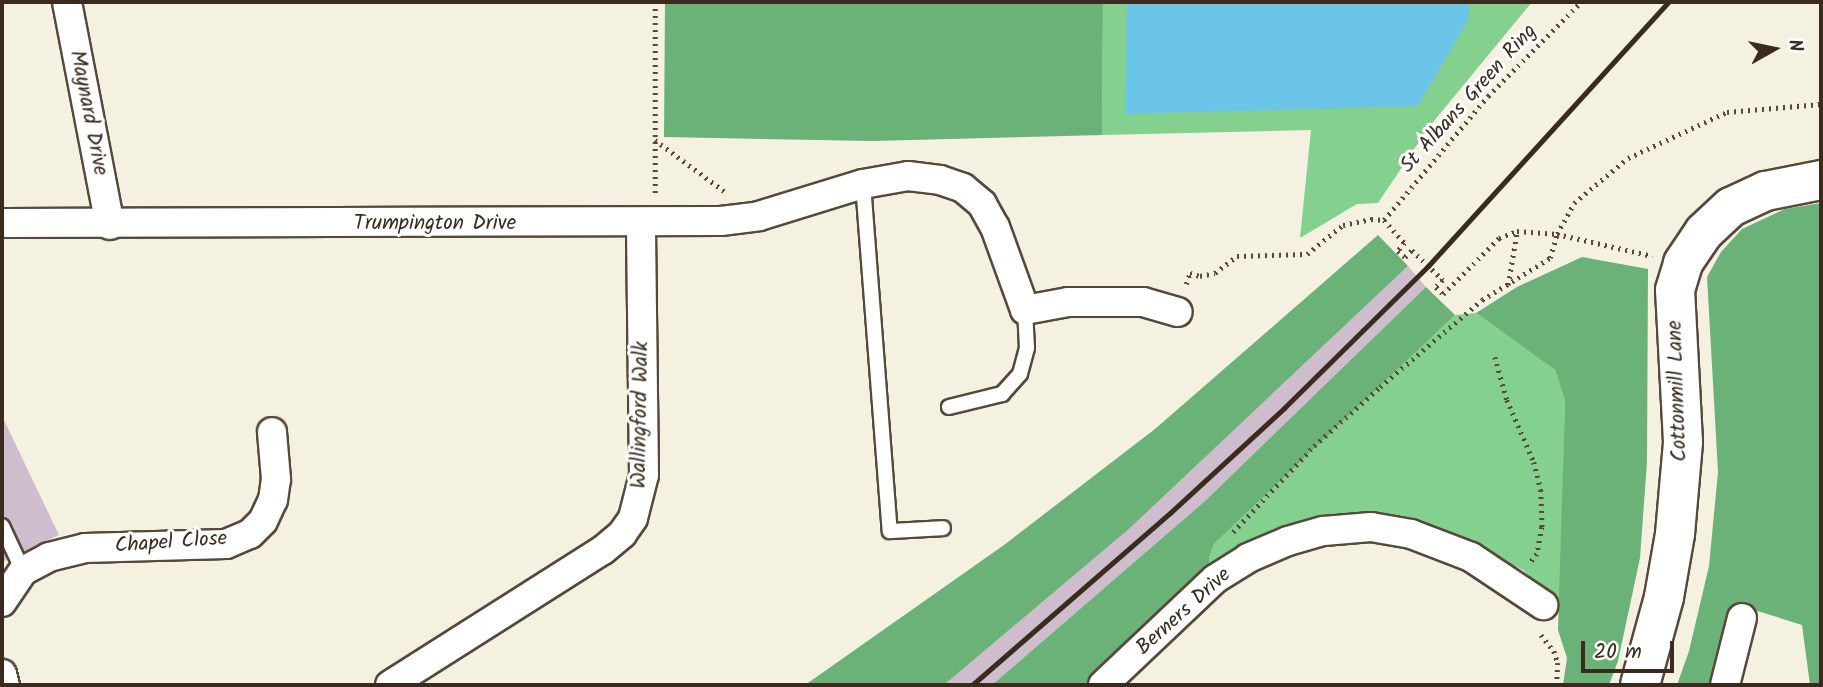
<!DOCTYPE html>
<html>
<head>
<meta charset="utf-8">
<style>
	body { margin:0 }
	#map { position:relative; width:1823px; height:687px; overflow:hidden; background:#f4f1e1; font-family:Kalam,sans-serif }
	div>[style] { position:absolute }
	.industrial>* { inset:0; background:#cfbdce }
	.green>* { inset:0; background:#84d08e }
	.forest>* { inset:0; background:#6bb279 }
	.water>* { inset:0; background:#6ac5e8 }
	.path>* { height:4.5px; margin-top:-2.25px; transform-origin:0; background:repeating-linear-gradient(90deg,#57483b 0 2px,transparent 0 7px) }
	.roads { filter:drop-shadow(2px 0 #57483b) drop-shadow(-2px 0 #57483b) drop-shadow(0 2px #57483b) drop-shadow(0 -2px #57483b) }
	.lane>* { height:14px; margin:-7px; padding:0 7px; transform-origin:7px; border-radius:7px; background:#fff }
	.street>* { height:28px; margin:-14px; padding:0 14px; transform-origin:14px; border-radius:14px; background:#fff }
	.secondary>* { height:38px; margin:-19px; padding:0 19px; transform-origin:19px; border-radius:19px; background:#fff }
	.rail>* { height:5px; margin:-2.5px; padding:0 2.5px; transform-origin:2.5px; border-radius:2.5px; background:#3b2a1e }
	span { translate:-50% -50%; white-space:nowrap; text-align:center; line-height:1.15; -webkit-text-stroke:6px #fff; paint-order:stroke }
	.street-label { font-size:21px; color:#3b2a1e }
	.frame { position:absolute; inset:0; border:4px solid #3b2a1e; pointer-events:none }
	.north { position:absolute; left:1739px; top:14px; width:70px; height:70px; -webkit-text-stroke:5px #fff; paint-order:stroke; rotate:81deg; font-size:19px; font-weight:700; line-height:28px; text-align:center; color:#3b2a1e }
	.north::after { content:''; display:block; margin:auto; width:24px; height:32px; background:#3b2a1e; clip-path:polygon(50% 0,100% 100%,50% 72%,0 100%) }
	.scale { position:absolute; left:1581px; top:641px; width:93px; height:32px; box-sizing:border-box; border:4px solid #3b2a1e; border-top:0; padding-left:9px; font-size:21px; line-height:24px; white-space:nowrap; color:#3b2a1e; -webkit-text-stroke:5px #fff; paint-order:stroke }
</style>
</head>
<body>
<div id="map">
	<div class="industrial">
		<div style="clip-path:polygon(1408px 266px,1426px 287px,1205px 501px,992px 685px,944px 685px,1129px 529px)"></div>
		<div style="clip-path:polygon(2px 416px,59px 535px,2px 562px)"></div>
	</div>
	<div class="green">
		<div style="clip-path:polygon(1103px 2px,1532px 2px,1429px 127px,1378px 203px,1357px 204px,1300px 238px,1311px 130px,1102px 135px)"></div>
		<div style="clip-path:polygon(1476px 313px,1555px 370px,1565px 401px,1560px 603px,1523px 570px,1444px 531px,1407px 521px,1210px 570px,1209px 558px,1214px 544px,1455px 315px)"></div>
	</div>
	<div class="forest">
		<div style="clip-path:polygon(665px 2px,1103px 2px,1102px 135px,872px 141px,664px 137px)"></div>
		<div style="clip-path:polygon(1821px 203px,1821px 685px,1810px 685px,1802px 625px,1735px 604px,1709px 685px,1677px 685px,1689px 651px,1709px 566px,1718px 472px,1707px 277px,1721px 252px,1742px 229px,1785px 209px)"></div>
		<div style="clip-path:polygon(1378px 235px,1408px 266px,1129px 529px,944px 685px,805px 685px,1004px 545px,1155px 429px)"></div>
		<div style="clip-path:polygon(1582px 257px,1648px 269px,1647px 462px,1640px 558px,1618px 661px,1609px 685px,1563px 685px,1567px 658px,1558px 630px,1565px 401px,1555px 370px,1476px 313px,1517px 287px)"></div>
		<div style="clip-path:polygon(1426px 287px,1455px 315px,1214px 544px,1209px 558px,1210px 570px,1096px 685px,992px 685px,1205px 501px)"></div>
	</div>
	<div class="water">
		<div style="clip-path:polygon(1127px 2px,1469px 2px,1468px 20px,1418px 106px,1125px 114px)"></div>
	</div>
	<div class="path">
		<div style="left:655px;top:140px;width:86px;rotate:36.5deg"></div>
		<div style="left:655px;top:193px;width:191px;rotate:-90deg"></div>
		<div style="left:1384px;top:220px;width:162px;rotate:-50deg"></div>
		<div style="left:1488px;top:96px;width:132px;rotate:-45.3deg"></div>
		<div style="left:1186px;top:284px;width:12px;rotate:-70deg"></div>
		<div style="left:1190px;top:273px;width:10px;rotate:17deg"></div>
		<div style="left:1200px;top:276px;width:15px;rotate:-11deg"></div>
		<div style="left:1215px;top:273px;width:28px;rotate:-38deg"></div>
		<div style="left:1237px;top:256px;width:70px;rotate:-1.6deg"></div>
		<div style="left:1307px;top:254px;width:46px;rotate:-38.9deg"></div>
		<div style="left:1343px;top:225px;width:29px;rotate:-12deg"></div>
		<div style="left:1371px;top:219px;width:13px;rotate:4deg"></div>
		<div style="left:1384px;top:220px;width:31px;rotate:48deg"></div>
		<div style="left:1405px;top:243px;width:11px;rotate:131deg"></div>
		<div style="left:1398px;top:251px;width:9px;rotate:41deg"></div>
		<div style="left:1405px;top:257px;width:10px;rotate:-45deg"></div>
		<div style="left:1412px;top:250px;width:43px;rotate:44.1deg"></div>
		<div style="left:1443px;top:280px;width:10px;rotate:135deg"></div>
		<div style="left:1436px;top:287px;width:10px;rotate:45deg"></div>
		<div style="left:1443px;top:294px;width:79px;rotate:-45deg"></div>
		<div style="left:1499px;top:238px;width:19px;rotate:-21deg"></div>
		<div style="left:1517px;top:231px;width:40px;rotate:4.3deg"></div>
		<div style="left:1557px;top:234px;width:98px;rotate:13deg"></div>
		<div style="left:1508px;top:285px;width:55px;rotate:-80.5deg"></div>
		<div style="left:1495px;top:357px;width:45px;rotate:74.4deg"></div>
		<div style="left:1507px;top:400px;width:68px;rotate:66.5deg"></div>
		<div style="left:1534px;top:462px;width:29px;rotate:76deg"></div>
		<div style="left:1541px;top:490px;width:37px;rotate:88deg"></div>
		<div style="left:1542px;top:527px;width:27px;rotate:100deg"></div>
		<div style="left:1537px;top:554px;width:10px;rotate:127deg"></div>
		<div style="left:1233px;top:532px;width:118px;rotate:-46.7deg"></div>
		<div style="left:1314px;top:446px;width:89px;rotate:-41.8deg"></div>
		<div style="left:1380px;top:387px;width:134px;rotate:-40.5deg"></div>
		<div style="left:1482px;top:300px;width:80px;rotate:-31.7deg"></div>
		<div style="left:1550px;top:258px;width:25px;rotate:-74deg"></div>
		<div style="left:1557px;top:234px;width:35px;rotate:-61deg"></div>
		<div style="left:1574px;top:203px;width:70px;rotate:-39.8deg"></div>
		<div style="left:1628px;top:158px;width:109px;rotate:-24.9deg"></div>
		<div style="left:1727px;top:112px;width:94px;rotate:-4.9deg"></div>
		<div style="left:1541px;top:635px;width:21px;rotate:51deg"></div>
		<div style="left:1554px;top:651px;width:13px;rotate:72deg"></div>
		<div style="left:1558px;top:663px;width:22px;rotate:93deg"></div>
	</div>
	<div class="roads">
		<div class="lane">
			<div style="left:863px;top:184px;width:348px;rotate:85.6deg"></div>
			<div style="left:890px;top:531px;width:53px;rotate:-3.2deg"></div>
			<div style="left:949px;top:407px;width:55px;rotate:-13.8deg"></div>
			<div style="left:1002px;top:394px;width:27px;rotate:-48deg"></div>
			<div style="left:1020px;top:374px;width:27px;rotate:-75deg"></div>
			<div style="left:1027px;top:348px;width:38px;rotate:-93deg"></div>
			<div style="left:2px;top:526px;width:50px;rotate:65deg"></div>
		</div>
		<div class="street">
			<div style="left:67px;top:2px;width:227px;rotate:79.1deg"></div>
			<div style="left:2px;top:223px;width:719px;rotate:-0.16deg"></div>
			<div style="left:721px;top:221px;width:38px;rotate:-7deg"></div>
			<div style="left:759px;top:216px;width:109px;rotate:-17.1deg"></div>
			<div style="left:863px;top:184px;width:46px;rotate:-10.1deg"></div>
			<div style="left:908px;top:176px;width:32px;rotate:7deg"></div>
			<div style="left:940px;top:180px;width:24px;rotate:19deg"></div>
			<div style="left:963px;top:188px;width:25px;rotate:40deg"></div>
			<div style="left:982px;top:204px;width:26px;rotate:61deg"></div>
			<div style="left:995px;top:227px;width:88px;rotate:70.1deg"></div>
			<div style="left:1025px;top:310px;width:44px;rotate:-10.5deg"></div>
			<div style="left:1068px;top:302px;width:75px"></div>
			<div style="left:1143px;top:302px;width:36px;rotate:16deg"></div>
			<div style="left:2px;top:602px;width:37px;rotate:-56deg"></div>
			<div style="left:23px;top:571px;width:30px;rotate:-28deg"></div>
			<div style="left:49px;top:557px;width:37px;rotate:-14deg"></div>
			<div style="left:85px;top:548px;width:141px;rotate:-1.6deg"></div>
			<div style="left:226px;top:544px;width:26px;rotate:-23deg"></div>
			<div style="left:250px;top:534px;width:18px;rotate:-45deg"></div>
			<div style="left:263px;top:521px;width:23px;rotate:-65deg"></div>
			<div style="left:273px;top:500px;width:21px;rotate:-82deg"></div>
			<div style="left:276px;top:479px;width:47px;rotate:-94.9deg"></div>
			<div style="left:2px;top:674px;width:11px;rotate:75deg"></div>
			<div style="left:390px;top:685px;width:252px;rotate:-32.4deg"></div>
			<div style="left:603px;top:550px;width:25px;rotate:-40deg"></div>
			<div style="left:622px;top:534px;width:19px;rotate:-55deg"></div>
			<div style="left:633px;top:518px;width:44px;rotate:-75.7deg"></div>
			<div style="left:644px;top:475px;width:252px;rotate:-90.7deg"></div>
			<div style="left:1103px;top:685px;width:154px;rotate:-43.4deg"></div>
			<div style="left:1215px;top:579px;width:39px;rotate:-32deg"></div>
			<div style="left:1248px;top:558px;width:43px;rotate:-23deg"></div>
			<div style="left:1288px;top:541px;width:37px;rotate:-16deg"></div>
			<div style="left:1324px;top:531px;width:47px;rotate:-4.9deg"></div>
			<div style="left:1371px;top:527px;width:41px;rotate:9.9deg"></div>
			<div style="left:1411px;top:534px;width:64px;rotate:21deg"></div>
			<div style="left:1471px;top:557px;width:87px;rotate:33.7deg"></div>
			<div style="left:1725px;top:685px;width:69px;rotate:-75.8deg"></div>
		</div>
		<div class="secondary">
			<div style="left:1640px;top:685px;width:91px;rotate:-74.7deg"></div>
			<div style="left:1664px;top:597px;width:64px;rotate:-80.1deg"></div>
			<div style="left:1675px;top:534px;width:92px;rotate:-85deg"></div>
			<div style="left:1683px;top:442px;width:152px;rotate:-93deg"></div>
			<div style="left:1675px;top:290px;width:28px;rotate:-73deg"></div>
			<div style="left:1683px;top:263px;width:37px;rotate:-56deg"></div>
			<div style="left:1704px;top:232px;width:37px;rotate:-43deg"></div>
			<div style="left:1731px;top:207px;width:38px;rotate:-25deg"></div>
			<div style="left:1766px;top:191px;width:56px;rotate:-11.3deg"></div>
		</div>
	</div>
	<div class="rail">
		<div style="left:972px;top:685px;width:262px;rotate:-41deg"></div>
		<div style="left:1170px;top:513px;width:155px;rotate:-42.6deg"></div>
		<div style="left:1284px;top:408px;width:202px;rotate:-44.6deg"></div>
		<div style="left:1428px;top:266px;width:357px;rotate:-47.7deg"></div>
	</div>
	<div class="street-label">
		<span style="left:1469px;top:99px;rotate:-48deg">St Albans Green Ring</span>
		<span style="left:88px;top:113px;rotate:79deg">Maynard Drive</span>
		<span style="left:435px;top:224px">Trumpington Drive</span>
		<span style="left:1678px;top:391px;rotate:-92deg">Cottonmill Lane</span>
		<span style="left:641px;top:415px;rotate:-89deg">Wallingford Walk</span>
		<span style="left:171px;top:543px;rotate:-4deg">Chapel Close</span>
		<span style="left:1184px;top:612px;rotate:-42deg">Berners Drive</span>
	</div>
	<div class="frame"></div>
	<div class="north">N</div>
	<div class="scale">20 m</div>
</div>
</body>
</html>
